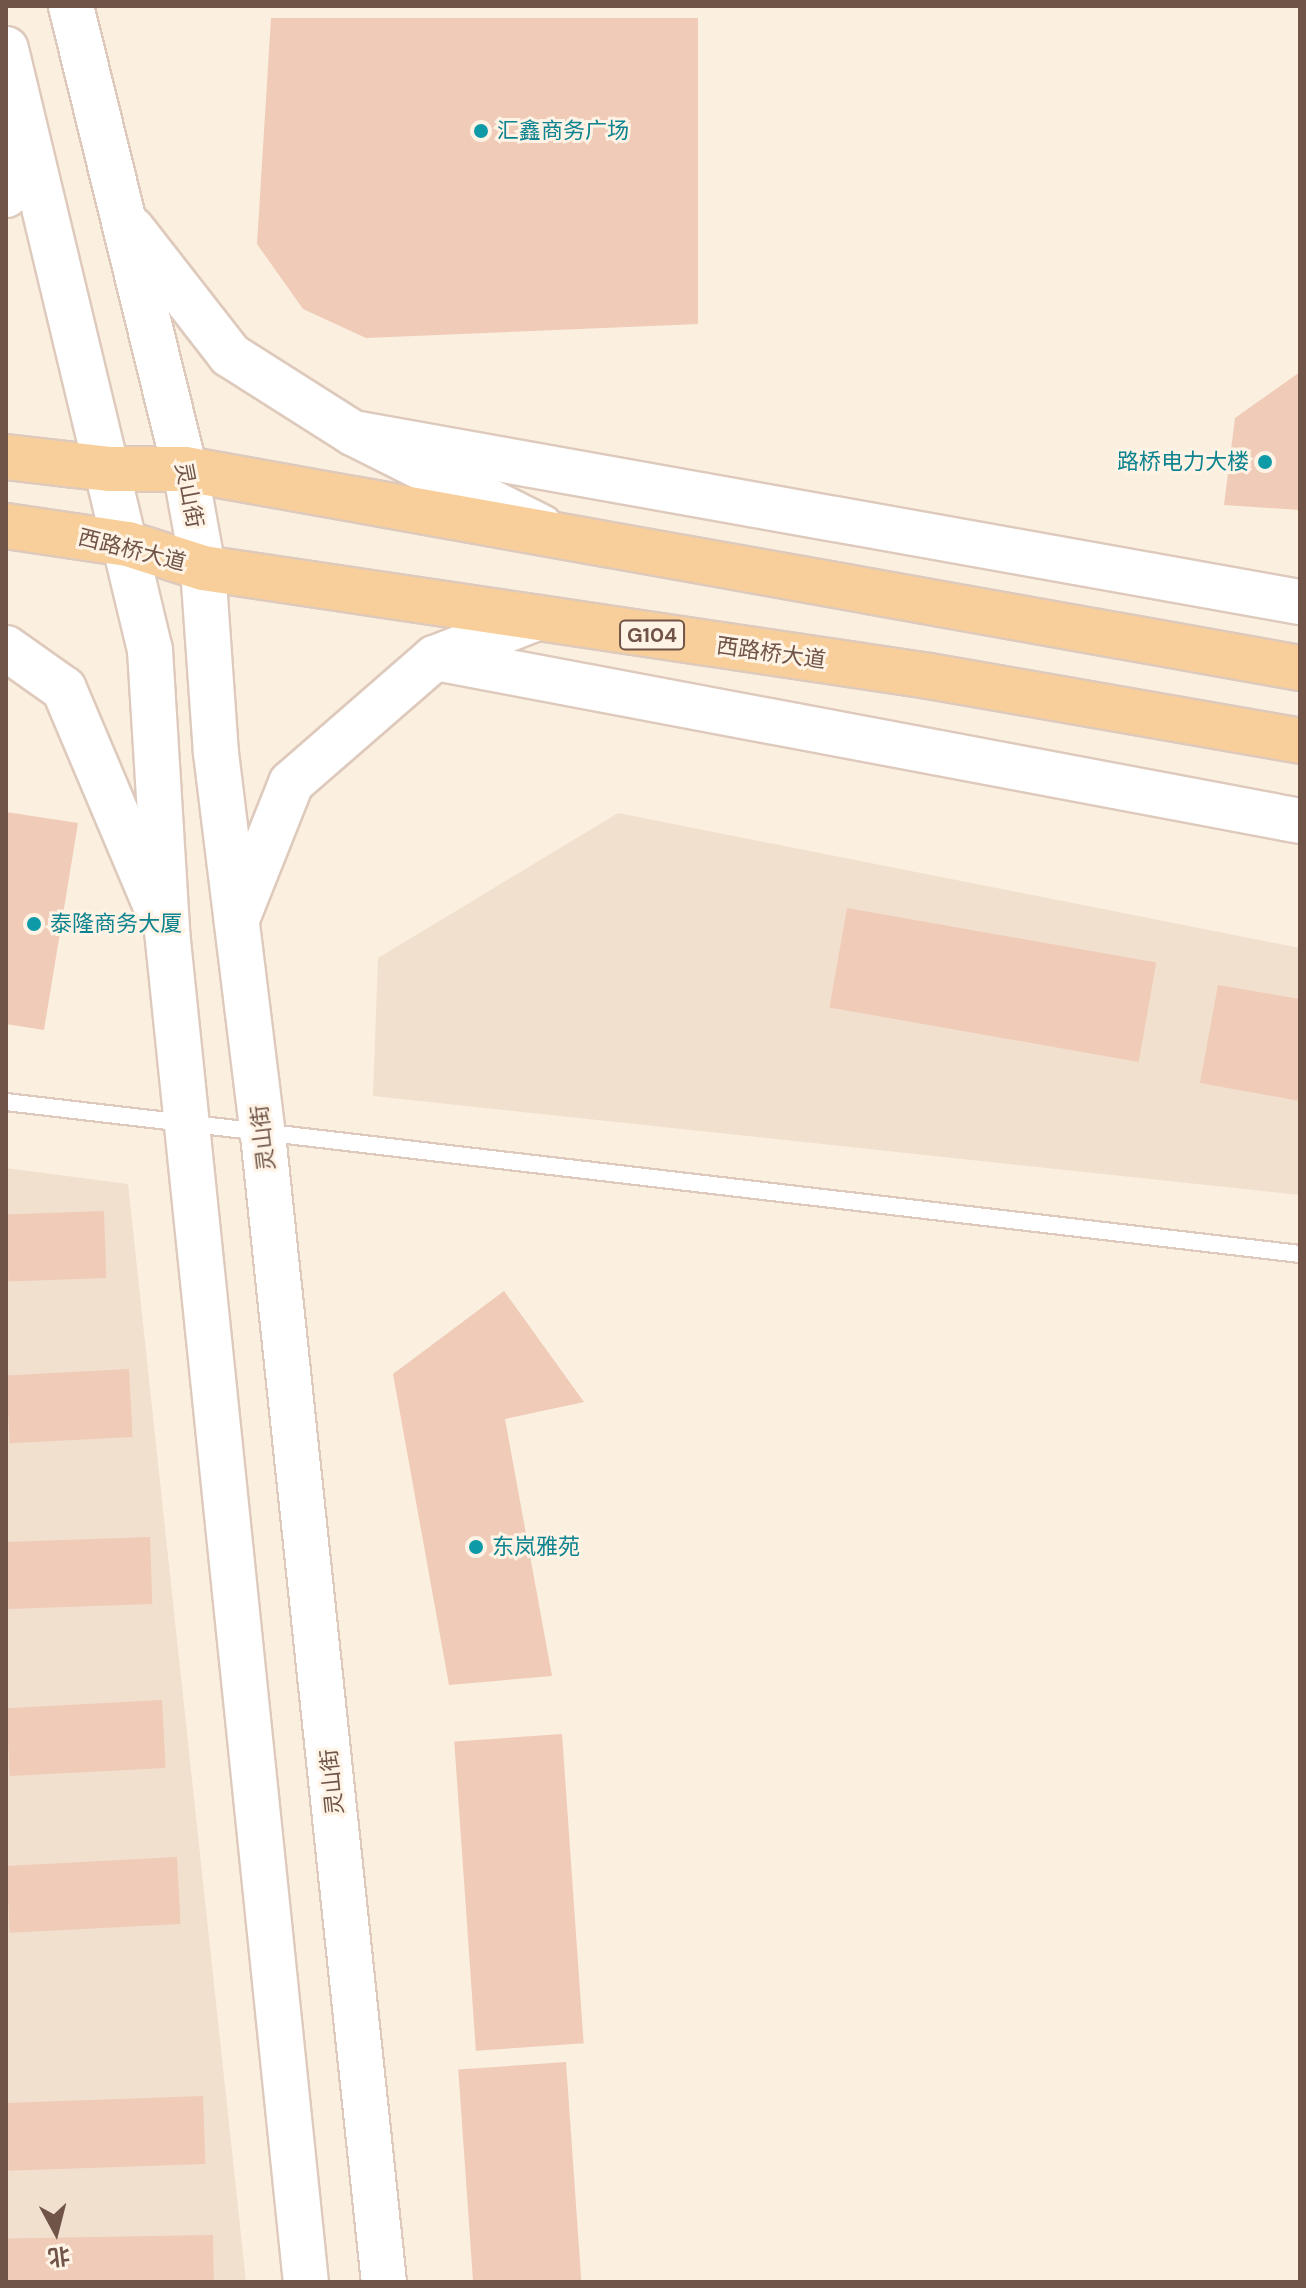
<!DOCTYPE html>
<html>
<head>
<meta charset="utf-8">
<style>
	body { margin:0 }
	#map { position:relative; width:1306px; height:2288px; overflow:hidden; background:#fbefdf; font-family:"DM Sans","Noto Sans SC",sans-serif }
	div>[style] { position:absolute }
	.residential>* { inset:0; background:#f2e0ce }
	.building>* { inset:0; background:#efcbb8; transform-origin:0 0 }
	.roads { filter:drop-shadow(2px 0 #decabc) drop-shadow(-2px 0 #decabc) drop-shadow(0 2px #decabc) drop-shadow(0 -2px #decabc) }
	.lane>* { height:16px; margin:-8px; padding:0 8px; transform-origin:8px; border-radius:8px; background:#fff }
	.secondary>* { height:44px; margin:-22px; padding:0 22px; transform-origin:22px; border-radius:22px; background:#fff }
	.primary>* { height:44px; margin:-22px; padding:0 22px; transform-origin:22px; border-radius:22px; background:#f8cf9a }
	.dots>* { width:22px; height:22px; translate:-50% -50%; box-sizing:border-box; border:4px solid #fef3e5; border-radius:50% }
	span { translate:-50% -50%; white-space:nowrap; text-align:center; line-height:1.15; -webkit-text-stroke:6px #fef3e5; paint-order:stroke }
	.shield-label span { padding:2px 6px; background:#fef3e5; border:2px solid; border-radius:6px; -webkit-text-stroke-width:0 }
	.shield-label { font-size:20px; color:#705448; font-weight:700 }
	.culture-label { font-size:22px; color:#0d838f }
	.left { translate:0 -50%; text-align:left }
	.right { translate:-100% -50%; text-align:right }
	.street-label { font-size:22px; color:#705448 }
	.frame { position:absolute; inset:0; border:8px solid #705448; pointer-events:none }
	.north { position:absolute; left:16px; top:2192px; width:80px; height:80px; -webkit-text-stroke:6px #fef3e5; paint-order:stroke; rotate:173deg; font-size:22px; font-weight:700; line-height:32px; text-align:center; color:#705448 }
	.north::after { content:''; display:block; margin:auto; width:28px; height:36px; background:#705448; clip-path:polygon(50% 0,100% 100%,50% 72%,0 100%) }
</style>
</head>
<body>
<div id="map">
	<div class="residential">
		<div style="clip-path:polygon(618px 813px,1300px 948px,1300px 1195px,373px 1096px,378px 958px)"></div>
		<div style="clip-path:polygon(6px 1168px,128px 1184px,246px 2282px,6px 2282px)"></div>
	</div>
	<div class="building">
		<div style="clip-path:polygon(271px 18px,698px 18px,698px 324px,366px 338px,303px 309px,257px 244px)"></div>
		<div style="clip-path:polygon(1300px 372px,1300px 510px,1224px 505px,1235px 418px)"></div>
		<div style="clip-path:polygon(6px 812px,78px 823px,44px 1030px,6px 1024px)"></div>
		<div style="left:847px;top:908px;width:314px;height:101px;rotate:10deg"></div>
		<div style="clip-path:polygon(1218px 985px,1300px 999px,1300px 1101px,1200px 1083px)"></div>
		<div style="left:104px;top:1211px;width:67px;height:98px;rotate:88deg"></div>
		<div style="clip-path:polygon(504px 1291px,584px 1402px,505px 1419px,552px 1676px,449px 1685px,393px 1374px)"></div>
		<div style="left:129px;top:1369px;width:68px;height:123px;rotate:87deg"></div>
		<div style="left:150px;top:1537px;width:67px;height:144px;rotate:88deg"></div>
		<div style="left:162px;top:1700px;width:68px;height:156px;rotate:87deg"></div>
		<div style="left:562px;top:1734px;width:310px;height:108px;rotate:86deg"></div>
		<div style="left:177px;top:1857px;width:67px;height:171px;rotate:87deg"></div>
		<div style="left:566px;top:2062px;width:221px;height:108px;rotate:86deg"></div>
		<div style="left:203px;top:2096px;width:68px;height:197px;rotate:88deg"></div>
		<div style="left:213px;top:2235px;width:47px;height:207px;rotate:89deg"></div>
	</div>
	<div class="roads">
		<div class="lane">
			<div style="left:6px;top:1102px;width:1303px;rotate:6.7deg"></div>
		</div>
		<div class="secondary">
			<div style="left:71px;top:6px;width:477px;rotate:76.2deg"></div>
			<div style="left:185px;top:469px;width:101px;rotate:79.7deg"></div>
			<div style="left:203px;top:568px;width:185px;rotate:86deg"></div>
			<div style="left:216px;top:753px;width:385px;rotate:83deg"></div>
			<div style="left:263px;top:1135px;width:1153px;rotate:83.98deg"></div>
			<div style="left:6px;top:49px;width:618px;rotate:76.53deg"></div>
			<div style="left:150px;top:650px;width:282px;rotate:86.5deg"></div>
			<div style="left:167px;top:931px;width:1358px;rotate:84.13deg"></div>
			<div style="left:6px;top:195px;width:28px;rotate:-67deg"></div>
			<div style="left:17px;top:169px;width:39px;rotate:-86deg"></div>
			<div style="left:132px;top:229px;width:160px;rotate:52.1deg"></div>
			<div style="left:230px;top:355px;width:146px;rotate:32.4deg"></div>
			<div style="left:353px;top:433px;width:210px;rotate:26.6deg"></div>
			<div style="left:353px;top:433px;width:962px;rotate:10.12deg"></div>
			<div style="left:6px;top:648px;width:71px;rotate:35.3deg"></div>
			<div style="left:64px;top:689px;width:231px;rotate:67.1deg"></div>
			<div style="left:435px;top:658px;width:880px;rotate:10.67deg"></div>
			<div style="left:239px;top:914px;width:141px;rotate:-68.3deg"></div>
			<div style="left:291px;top:783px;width:191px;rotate:-41deg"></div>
			<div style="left:435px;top:658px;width:110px;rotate:-21.4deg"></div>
		</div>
		<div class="primary">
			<div style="left:6px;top:457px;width:105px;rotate:6.6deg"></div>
			<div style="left:110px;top:469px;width:75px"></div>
			<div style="left:185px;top:469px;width:1133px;rotate:10.12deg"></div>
			<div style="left:6px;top:526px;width:123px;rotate:8.4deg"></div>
			<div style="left:128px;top:544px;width:79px;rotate:17.7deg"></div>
			<div style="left:203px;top:568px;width:734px;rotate:8.46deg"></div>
			<div style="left:929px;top:676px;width:377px;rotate:9.9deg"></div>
		</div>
	</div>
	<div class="dots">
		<div style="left:481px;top:131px;background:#0f9aa8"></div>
		<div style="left:1265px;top:462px;background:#0f9aa8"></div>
		<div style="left:34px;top:924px;background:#0f9aa8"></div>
		<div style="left:476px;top:1547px;background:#0f9aa8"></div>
	</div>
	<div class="shield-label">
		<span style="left:652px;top:635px">G104</span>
	</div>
	<div class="culture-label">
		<span class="left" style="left:497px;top:131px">汇鑫商务广场</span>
		<span class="right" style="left:1249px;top:462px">路桥电力大楼</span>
		<span class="left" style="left:50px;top:924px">泰隆商务大厦</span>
		<span class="left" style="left:492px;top:1547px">东岚雅苑</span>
	</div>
	<div class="street-label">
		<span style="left:189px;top:495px;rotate:79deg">灵山街</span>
		<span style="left:132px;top:550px;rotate:14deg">西路桥大道</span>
		<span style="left:771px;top:653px;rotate:8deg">西路桥大道</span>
		<span style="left:263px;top:1138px;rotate:-97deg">灵山街</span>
		<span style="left:332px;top:1782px;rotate:-96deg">灵山街</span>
	</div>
	<div class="frame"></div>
	<div class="north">北</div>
</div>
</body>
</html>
